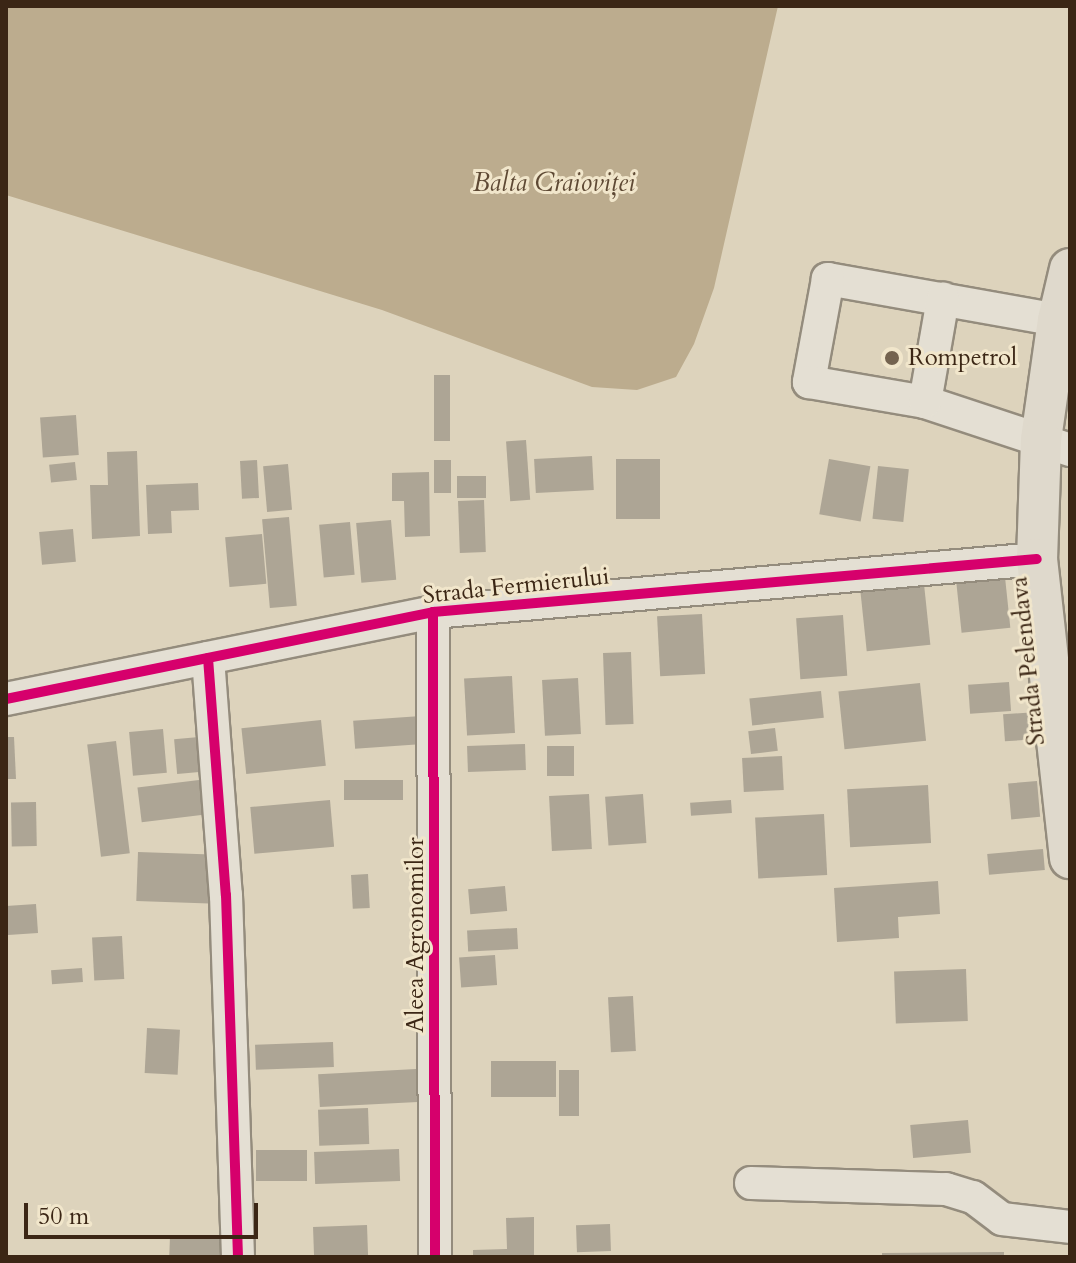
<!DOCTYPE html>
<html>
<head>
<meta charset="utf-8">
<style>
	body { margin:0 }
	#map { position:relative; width:1076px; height:1263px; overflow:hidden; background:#ddd3bc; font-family:Cardo,serif }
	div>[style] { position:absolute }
	.water>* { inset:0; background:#bcac8e }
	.building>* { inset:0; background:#ada595; transform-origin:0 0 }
	.roads { filter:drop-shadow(2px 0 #948c7d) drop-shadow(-2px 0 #948c7d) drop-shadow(0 2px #948c7d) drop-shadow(0 -2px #948c7d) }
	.minor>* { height:32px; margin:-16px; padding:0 16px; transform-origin:16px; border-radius:16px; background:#e4dfd3 }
	.major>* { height:40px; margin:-20px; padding:0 20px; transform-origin:20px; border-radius:20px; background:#dfd9cc }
	.cycleway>* { height:10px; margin:-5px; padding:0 5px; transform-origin:5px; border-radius:5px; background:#d6006c }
	.dots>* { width:22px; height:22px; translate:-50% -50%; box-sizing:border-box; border:4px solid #f1e6cb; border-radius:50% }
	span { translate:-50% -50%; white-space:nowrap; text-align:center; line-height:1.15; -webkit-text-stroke:6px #f1e6cb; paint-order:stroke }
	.poi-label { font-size:24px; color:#3b2615 }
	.left { translate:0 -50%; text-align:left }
	.street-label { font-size:24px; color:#3b2615 }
	.water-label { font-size:26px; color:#5e4934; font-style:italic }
	.frame { position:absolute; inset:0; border:8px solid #3b2615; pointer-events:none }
	.scale { position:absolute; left:24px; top:1203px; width:234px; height:36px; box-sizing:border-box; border:4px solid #3b2615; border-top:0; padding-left:10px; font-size:24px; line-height:28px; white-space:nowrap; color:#3b2615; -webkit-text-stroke:6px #f1e6cb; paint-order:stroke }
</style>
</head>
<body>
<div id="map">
	<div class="water">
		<div style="clip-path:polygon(6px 6px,778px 6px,714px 288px,694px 344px,676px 377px,637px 390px,592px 387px,382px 310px,6px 195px)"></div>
	</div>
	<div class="building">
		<div style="left:434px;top:375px;width:16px;height:66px"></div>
		<div style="left:76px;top:415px;width:40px;height:36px;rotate:86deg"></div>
		<div style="left:526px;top:440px;width:60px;height:20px;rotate:86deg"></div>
		<div style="clip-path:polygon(137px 451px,140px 536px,92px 539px,90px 485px,108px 485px,107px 452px)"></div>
		<div style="left:592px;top:456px;width:34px;height:58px;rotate:87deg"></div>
		<div style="left:616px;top:459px;width:44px;height:60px"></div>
		<div style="left:829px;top:459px;width:42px;height:56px;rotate:10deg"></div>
		<div style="left:257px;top:460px;width:38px;height:17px;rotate:87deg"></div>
		<div style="left:434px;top:460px;width:17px;height:33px"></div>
		<div style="left:75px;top:462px;width:18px;height:26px;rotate:84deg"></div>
		<div style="left:288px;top:464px;width:46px;height:25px;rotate:85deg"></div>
		<div style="left:878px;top:466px;width:31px;height:53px;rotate:6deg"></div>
		<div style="clip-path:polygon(429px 472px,430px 536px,405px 537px,404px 501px,392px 501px,392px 473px)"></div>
		<div style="left:457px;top:476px;width:29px;height:22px"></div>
		<div style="clip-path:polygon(198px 483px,199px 510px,171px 511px,172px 533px,148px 534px,146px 485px)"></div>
		<div style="left:484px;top:500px;width:52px;height:26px;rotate:88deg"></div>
		<div style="left:289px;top:517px;width:89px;height:27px;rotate:85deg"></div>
		<div style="left:391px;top:520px;width:60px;height:35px;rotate:85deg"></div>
		<div style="left:350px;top:522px;width:53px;height:31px;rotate:85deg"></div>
		<div style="left:73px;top:529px;width:33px;height:34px;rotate:85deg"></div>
		<div style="left:262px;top:534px;width:50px;height:37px;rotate:85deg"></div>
		<div style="left:1005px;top:577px;width:51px;height:49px;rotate:84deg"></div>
		<div style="left:924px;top:584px;width:61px;height:64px;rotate:84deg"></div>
		<div style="left:702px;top:614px;width:60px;height:45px;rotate:87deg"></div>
		<div style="left:843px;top:615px;width:61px;height:47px;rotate:86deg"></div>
		<div style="left:631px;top:652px;width:72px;height:28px;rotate:88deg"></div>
		<div style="left:512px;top:676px;width:57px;height:48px;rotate:87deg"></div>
		<div style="left:578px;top:678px;width:56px;height:36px;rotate:87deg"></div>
		<div style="left:1009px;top:682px;width:29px;height:41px;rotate:86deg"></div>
		<div style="left:920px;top:683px;width:58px;height:82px;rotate:84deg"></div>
		<div style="left:821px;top:691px;width:27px;height:72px;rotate:84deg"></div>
		<div style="left:1037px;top:712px;width:27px;height:34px;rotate:86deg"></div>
		<div style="left:421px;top:716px;width:28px;height:68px;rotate:86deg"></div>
		<div style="left:321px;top:720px;width:46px;height:80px;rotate:84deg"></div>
		<div style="left:775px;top:728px;width:23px;height:27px;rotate:83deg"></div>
		<div style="left:163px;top:729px;width:44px;height:34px;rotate:85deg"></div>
		<div style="clip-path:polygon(6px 737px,14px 737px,16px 779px,6px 779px)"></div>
		<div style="left:199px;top:737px;width:35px;height:25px;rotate:85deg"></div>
		<div style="left:116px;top:741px;width:113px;height:29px;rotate:83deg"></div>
		<div style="left:525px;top:744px;width:26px;height:58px;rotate:88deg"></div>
		<div style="left:547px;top:746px;width:27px;height:30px"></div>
		<div style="left:782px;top:756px;width:34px;height:40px;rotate:87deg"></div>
		<div style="left:199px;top:780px;width:35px;height:62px;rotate:83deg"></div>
		<div style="left:403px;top:780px;width:20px;height:59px;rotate:90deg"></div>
		<div style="left:1037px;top:781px;width:36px;height:29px;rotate:85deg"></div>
		<div style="left:928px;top:785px;width:58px;height:81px;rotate:87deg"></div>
		<div style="left:589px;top:794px;width:55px;height:40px;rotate:87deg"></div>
		<div style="left:643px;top:794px;width:49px;height:38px;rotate:86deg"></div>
		<div style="left:330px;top:800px;width:47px;height:80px;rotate:85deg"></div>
		<div style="left:731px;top:800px;width:13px;height:41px;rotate:86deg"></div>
		<div style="left:36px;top:802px;width:44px;height:25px;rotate:89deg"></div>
		<div style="left:824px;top:814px;width:61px;height:69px;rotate:87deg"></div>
		<div style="left:1043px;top:849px;width:21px;height:56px;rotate:85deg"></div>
		<div style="left:138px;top:852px;width:73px;height:49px;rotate:2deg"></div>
		<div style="left:368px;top:874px;width:34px;height:17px;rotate:87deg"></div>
		<div style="clip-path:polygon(938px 881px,940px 914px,898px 917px,899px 938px,837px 942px,834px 888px)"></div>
		<div style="left:505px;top:886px;width:25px;height:37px;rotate:85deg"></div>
		<div style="left:36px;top:904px;width:29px;height:30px;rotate:86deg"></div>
		<div style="left:517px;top:928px;width:21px;height:50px;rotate:87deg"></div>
		<div style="left:122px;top:936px;width:43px;height:30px;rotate:87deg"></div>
		<div style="left:495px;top:955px;width:30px;height:36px;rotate:86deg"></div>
		<div style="left:82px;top:968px;width:14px;height:31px;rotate:86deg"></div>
		<div style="left:966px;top:969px;width:52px;height:72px;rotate:88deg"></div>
		<div style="left:633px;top:996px;width:55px;height:25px;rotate:87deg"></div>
		<div style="left:147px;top:1028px;width:33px;height:45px;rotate:3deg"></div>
		<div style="left:333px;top:1042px;width:25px;height:78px;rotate:88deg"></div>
		<div style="left:556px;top:1061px;width:36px;height:65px;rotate:90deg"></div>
		<div style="left:416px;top:1069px;width:33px;height:98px;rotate:87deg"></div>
		<div style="left:559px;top:1070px;width:20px;height:46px"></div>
		<div style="left:368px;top:1108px;width:36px;height:50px;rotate:88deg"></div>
		<div style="left:968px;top:1120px;width:33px;height:58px;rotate:85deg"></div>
		<div style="left:399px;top:1149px;width:32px;height:85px;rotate:88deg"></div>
		<div style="left:307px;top:1150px;width:31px;height:51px;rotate:90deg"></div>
		<div style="clip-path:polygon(534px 1217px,534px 1257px,473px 1257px,473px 1250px,507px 1249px,506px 1218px)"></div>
		<div style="left:610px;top:1224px;width:27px;height:34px;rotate:88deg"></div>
		<div style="left:367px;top:1225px;width:32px;height:54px;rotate:88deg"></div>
		<div style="left:170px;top:1236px;width:51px;height:21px;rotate:2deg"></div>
		<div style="clip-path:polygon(1004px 1252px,1004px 1257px,882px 1257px,882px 1253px)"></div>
	</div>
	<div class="roads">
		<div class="minor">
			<div style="left:1058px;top:320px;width:234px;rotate:-169.9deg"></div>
			<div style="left:828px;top:279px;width:105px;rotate:100.5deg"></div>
			<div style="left:809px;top:382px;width:118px;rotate:9.8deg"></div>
			<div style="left:925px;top:402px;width:153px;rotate:18.3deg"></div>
			<div style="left:925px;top:402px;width:105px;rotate:-80.1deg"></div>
			<div style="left:433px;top:612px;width:645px;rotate:89.82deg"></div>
			<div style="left:208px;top:658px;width:238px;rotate:85.7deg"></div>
			<div style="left:226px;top:895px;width:362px;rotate:88.1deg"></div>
			<div style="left:6px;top:699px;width:436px;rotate:-11.5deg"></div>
			<div style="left:433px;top:612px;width:606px;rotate:-5.01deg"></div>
			<div style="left:751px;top:1183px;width:195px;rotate:1.8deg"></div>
			<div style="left:946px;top:1189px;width:28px;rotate:17deg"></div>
			<div style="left:973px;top:1197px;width:36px;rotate:37deg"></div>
			<div style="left:1002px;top:1219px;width:68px;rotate:6.7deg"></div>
		</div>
		<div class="major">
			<div style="left:1070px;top:269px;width:52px;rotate:103.2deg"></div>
			<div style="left:1058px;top:320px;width:121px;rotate:98.1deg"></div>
			<div style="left:1041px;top:440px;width:119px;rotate:91.9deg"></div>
			<div style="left:1037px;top:559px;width:301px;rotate:83.7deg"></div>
		</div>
	</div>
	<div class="cycleway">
		<div style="left:433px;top:612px;width:645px;rotate:89.82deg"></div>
		<div style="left:208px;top:658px;width:238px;rotate:85.7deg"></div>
		<div style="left:226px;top:895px;width:362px;rotate:88.1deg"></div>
		<div style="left:6px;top:699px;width:436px;rotate:-11.5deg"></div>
		<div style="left:433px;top:612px;width:606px;rotate:-5.01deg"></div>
	</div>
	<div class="dots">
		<div style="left:892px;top:358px;background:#74634f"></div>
	</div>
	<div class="poi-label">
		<span class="left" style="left:908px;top:358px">Rompetrol</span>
	</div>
	<div class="street-label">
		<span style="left:516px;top:586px;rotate:-6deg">Strada Fermierului</span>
		<span style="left:1028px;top:661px;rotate:-96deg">Strada Pelendava</span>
		<span style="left:416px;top:935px;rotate:-90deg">Aleea Agronomilor</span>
	</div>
	<div class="water-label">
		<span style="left:554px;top:183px">Balta Craioviței</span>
	</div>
	<div class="frame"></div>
	<div class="scale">50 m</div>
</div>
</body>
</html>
